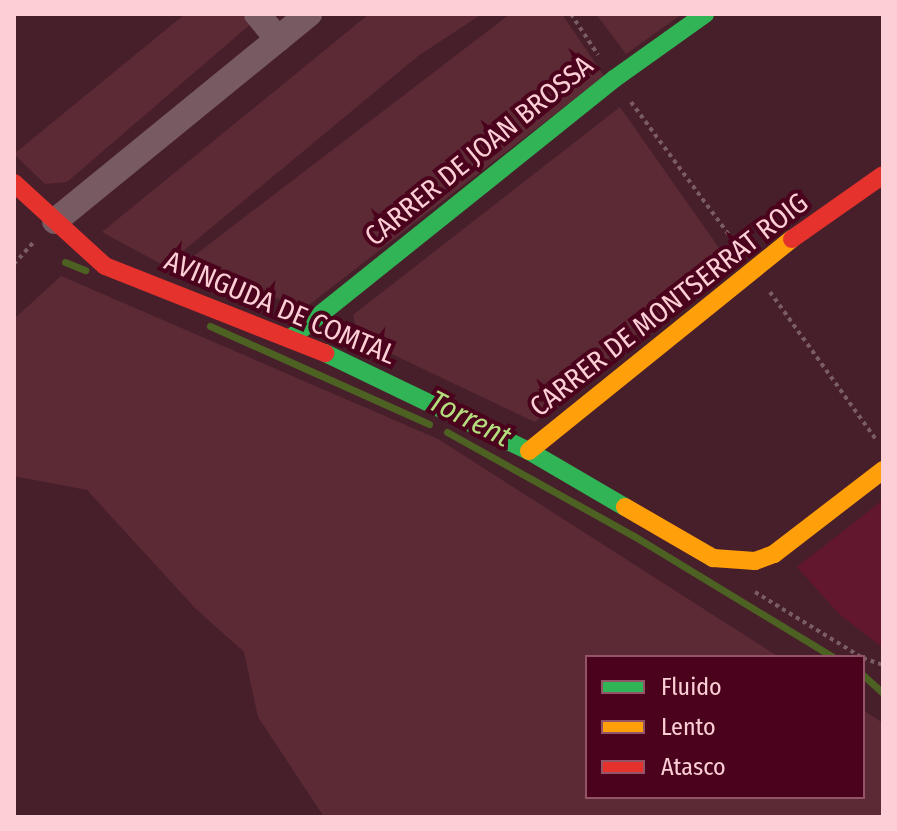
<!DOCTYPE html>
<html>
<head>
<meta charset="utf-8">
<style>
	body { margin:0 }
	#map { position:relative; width:897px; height:831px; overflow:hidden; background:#471f2b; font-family:"Fira Sans Condensed",sans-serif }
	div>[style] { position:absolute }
	.built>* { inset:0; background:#62172e }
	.green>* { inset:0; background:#5c2a35 }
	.stream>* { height:7px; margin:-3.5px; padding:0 3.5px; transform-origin:3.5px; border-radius:3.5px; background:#4c6122 }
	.path>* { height:4px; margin-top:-2px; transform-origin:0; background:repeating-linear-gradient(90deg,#795c64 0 4px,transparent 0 8px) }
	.street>* { height:26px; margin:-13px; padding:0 13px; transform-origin:13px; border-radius:13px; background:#785b62 }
	.fast>* { height:18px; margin:-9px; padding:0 9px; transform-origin:9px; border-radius:9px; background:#30b455 }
	.slow>* { height:18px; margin:-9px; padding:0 9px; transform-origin:9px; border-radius:9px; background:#ff9f0a }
	.jam>* { height:18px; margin:-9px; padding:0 9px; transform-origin:9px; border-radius:9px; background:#e5322d }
	span { translate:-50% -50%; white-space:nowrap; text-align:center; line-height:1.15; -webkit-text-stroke:8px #4b021c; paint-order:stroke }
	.street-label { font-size:28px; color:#fccfd6 }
	.water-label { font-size:30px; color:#b4de7d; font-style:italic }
	.frame { position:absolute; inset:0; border:16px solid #fccfd6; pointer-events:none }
	.legend { position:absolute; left:585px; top:655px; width:280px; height:144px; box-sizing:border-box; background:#4b021c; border:2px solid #925466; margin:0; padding:10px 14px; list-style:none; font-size:24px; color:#fccfd6 }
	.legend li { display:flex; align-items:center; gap:16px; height:40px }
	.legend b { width:40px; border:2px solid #925466 }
</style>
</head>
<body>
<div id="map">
	<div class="built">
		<div style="clip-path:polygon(883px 500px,883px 648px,839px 614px,797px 567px)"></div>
	</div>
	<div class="green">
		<div style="clip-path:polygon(185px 14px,247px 14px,253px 22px,67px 182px,45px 184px,14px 154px)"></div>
		<div style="clip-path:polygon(369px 14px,482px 14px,418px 56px,165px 266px,102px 232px)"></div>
		<div style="clip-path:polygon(510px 14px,562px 14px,604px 76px,305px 308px,182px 265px)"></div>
		<div style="clip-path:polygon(596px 14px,682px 14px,626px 54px)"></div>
		<div style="clip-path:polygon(620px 107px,726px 258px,535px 422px,358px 338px,353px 315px)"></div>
		<div style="clip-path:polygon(61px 276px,438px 439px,779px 657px,587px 657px,587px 797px,863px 797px,863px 710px,883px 723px,883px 817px,324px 817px,258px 717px,244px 652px,195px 608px,87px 490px,14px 476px,14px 319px)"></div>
	</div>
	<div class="stream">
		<div style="left:65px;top:262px;width:22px;rotate:22deg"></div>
		<div style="left:210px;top:326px;width:240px;rotate:24.1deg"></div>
		<div style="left:447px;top:432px;width:214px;rotate:29.1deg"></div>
		<div style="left:634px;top:536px;width:233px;rotate:31.3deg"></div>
		<div style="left:863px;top:675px;width:27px;rotate:42deg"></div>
	</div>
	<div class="path">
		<div style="left:571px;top:14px;width:49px;rotate:56.6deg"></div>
		<div style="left:631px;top:102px;width:175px;rotate:53.6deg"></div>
		<div style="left:14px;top:264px;width:30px;rotate:-48deg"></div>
		<div style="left:770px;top:292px;width:183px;rotate:54.3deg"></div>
		<div style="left:755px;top:592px;width:124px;rotate:31.5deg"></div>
		<div style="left:863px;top:658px;width:21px;rotate:19deg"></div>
	</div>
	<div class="street">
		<div style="left:257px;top:14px;width:33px;rotate:50deg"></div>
		<div style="left:55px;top:221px;width:328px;rotate:-39.2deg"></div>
	</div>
	<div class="fast">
		<div style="left:292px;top:337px;width:413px;rotate:-38.7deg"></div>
		<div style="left:614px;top:79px;width:112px;rotate:-35.5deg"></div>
		<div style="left:325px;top:353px;width:226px;rotate:25.7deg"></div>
		<div style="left:529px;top:451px;width:111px;rotate:30.3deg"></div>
	</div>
	<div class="slow">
		<div style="left:529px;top:451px;width:338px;rotate:-38.9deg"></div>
		<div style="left:625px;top:507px;width:102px;rotate:30.1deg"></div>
		<div style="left:713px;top:558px;width:42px;rotate:4.1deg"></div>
		<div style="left:755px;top:561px;width:20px;rotate:-20deg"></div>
		<div style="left:774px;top:554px;width:138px;rotate:-37.6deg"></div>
	</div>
	<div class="jam">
		<div style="left:14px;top:183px;width:123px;rotate:42.4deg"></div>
		<div style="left:105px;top:266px;width:237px;rotate:21.6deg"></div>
		<div style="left:792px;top:239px;width:111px;rotate:-35.1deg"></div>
	</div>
	<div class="street-label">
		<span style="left:479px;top:151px;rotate:-39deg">CARRER DE JOAN BROSSA</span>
		<span style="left:669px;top:305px;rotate:-38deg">CARRER DE MONTSERRAT ROIG</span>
		<span style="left:280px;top:308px;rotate:23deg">AVINGUDA DE COMTAL</span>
	</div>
	<div class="water-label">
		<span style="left:470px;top:419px;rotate:27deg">Torrent</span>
	</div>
	<div class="frame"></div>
	<ul class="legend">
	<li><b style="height:10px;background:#30b455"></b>Fluido</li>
	<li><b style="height:10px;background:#ff9f0a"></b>Lento</li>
	<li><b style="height:10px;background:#e5322d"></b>Atasco</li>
	</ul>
</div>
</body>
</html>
